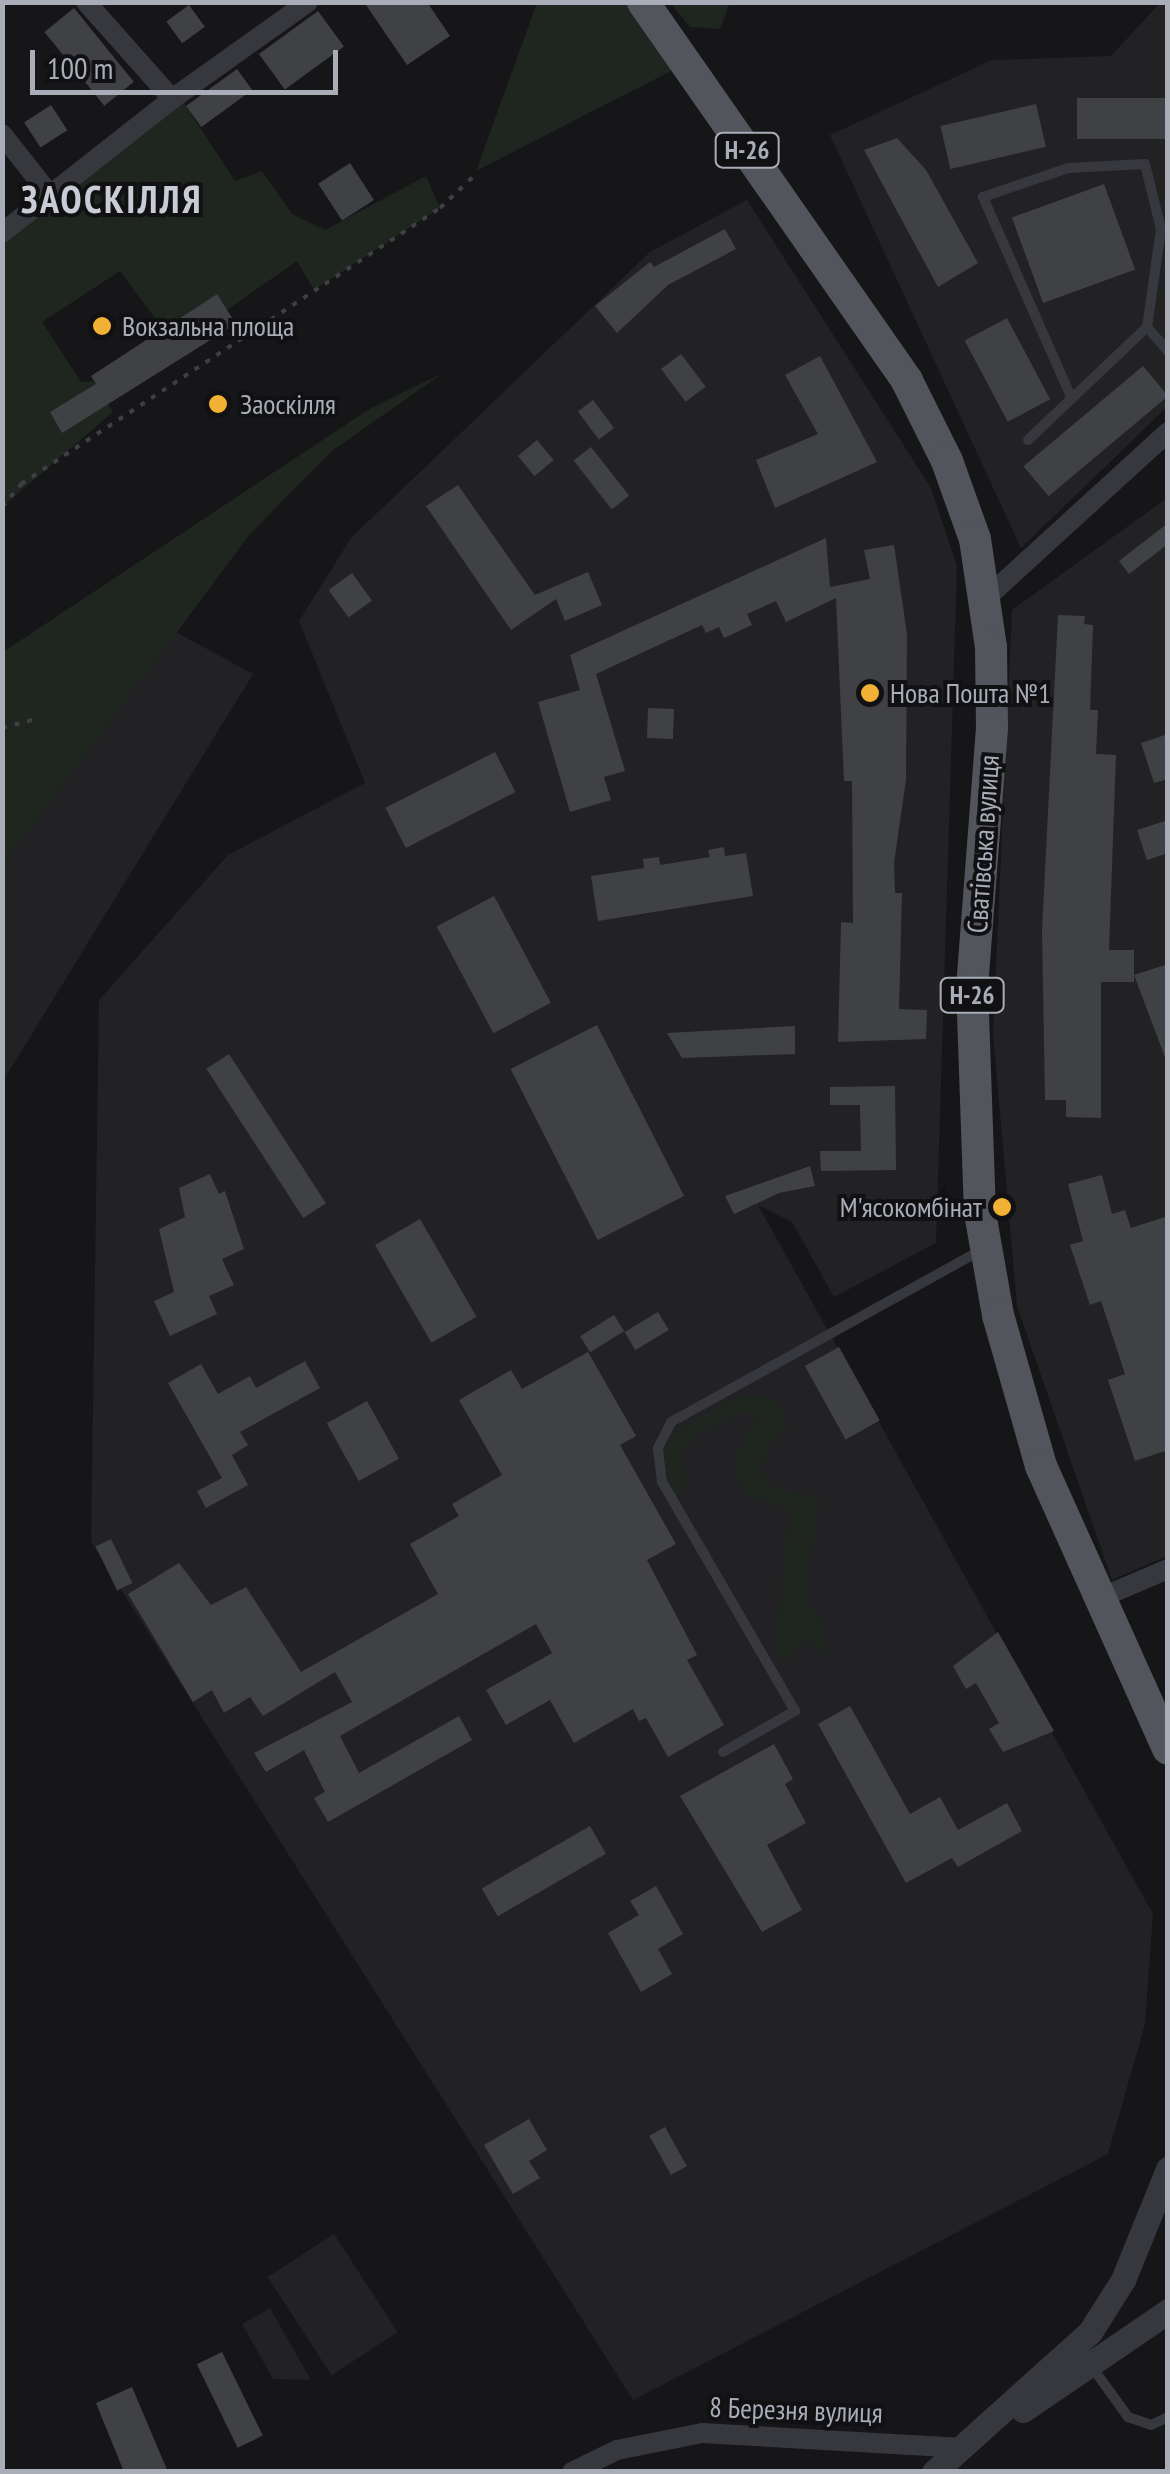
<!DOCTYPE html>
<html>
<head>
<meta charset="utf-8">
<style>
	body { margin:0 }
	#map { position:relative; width:1170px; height:2474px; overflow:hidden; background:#161618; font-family:"PT Sans Narrow",sans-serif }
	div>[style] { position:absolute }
	.built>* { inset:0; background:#222225; transform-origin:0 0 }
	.green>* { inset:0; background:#1e261f }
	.building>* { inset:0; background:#404145; transform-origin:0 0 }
	.path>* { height:4px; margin-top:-2px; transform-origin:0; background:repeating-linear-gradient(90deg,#3d3f44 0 5px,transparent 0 13px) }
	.service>* { height:10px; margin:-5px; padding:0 5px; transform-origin:5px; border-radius:5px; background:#37383d }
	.minor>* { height:20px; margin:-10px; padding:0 10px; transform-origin:10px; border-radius:10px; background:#37383d }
	.tertiary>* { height:25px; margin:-12.5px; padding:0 12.5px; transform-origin:12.5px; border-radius:12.5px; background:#37383d }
	.primary>* { height:32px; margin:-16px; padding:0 16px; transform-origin:16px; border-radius:16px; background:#53555c }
	.dots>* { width:28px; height:28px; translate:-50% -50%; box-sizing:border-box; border:5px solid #111113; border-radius:50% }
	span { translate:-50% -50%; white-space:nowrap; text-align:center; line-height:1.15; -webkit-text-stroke:8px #111113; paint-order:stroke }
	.shield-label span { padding:2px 8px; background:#111113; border:2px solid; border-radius:8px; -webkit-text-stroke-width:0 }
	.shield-label { font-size:25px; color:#a8adb8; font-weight:700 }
	.poi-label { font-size:28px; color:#a8adb8 }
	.left { translate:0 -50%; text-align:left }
	.right { translate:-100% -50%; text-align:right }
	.street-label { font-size:28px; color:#a8adb8 }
	.district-label { font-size:38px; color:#c9ccd4; font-weight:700; letter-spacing:2.5px }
	.frame { position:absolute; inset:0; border:5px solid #a8adb8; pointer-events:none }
	.scale { position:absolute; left:30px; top:50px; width:308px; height:45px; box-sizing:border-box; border:5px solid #a8adb8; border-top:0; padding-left:12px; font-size:30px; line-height:35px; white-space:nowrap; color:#a8adb8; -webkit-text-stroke:8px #111113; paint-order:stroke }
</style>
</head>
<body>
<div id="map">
	<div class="built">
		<div style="clip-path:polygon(1160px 3px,1167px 3px,1167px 407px,1021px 548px,830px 135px,992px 60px,1111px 56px)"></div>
		<div style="clip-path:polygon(747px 200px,931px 488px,957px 566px,936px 1243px,834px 1297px,792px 1222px,758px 1205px,1153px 1914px,1145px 2024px,1108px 2154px,633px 2400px,91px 1542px,99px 1000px,228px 855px,365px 783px,299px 621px,351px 538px,650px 252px)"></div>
		<div style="clip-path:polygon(1167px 498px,1167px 1556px,1112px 1580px,1017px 1306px,993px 1034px,1012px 610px)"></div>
		<div style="clip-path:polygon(141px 613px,253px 674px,3px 1081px,3px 838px)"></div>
		<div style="left:334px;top:2234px;width:117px;height:79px;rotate:57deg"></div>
		<div style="clip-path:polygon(270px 2308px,311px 2380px,273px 2379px,242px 2324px)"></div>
	</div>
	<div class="green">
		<div style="clip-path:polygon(537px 3px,629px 3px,677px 68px,476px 171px)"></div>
		<div style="clip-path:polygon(670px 3px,730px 3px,720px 29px,690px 27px)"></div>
		<div style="clip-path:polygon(178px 94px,235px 181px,262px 171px,292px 214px,325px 230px,426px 176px,440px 208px,314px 290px,297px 261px,227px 310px,217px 294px,163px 329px,120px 271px,42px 322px,81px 382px,94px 381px,113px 412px,2px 507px,3px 233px)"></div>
		<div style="clip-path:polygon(443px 373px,332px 451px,250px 534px,3px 865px,3px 652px,371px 408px)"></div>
		<div style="clip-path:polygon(741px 1395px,765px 1396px,782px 1406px,786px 1429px,769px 1445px,761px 1471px,770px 1485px,819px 1499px,805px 1598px,823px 1622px,830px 1657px,804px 1638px,790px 1659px,780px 1661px,775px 1648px,790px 1510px,745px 1493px,738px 1480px,737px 1453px,757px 1417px,742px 1412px,694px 1437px,683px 1450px,685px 1483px,677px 1501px,664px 1469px,665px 1450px,678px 1431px)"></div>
	</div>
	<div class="building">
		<div style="clip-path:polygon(364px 2px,427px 2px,450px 36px,407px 65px)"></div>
		<div style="left:189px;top:5px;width:27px;height:28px;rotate:54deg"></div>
		<div style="left:74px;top:8px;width:95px;height:38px;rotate:51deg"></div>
		<div style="left:318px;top:11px;width:44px;height:73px;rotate:54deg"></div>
		<div style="left:237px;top:69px;width:26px;height:63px;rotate:54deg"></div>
		<div style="left:1168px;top:98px;width:41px;height:91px;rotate:90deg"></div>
		<div style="left:1036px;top:104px;width:44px;height:98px;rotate:77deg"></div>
		<div style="left:51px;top:105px;width:30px;height:32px;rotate:57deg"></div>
		<div style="clip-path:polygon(897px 138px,926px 170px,978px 263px,938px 287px,864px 150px)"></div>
		<div style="left:350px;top:163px;width:44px;height:38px;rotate:57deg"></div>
		<div style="left:1104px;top:184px;width:91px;height:98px;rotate:70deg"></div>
		<div style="clip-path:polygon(725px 229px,736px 249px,668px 285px,617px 333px,595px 306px,650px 262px,654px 267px)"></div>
		<div style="clip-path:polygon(217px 294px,236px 324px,62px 433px,50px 412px,96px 384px,91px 376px)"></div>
		<div style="left:1007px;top:318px;width:92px;height:48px;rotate:62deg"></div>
		<div style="left:681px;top:354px;width:41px;height:25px;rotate:53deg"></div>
		<div style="clip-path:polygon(820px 356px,877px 462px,775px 508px,756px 460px,818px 434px,785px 375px)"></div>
		<div style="left:1143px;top:366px;width:39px;height:156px;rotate:50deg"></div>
		<div style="left:593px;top:400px;width:35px;height:19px;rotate:53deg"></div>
		<div style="left:537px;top:440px;width:26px;height:25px;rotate:50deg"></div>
		<div style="left:591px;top:447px;width:62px;height:22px;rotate:52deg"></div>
		<div style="clip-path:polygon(458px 485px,535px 595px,588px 572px,602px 605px,565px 621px,556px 599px,511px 630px,426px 506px)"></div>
		<div style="clip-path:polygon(1168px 523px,1168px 544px,1129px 574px,1119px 561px)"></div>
		<div style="clip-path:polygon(826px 538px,830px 587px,870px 579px,864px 550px,894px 545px,907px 634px,906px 780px,894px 863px,895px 893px,902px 893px,899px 1009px,927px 1010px,926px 1039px,838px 1042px,841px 922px,853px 923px,852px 781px,844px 781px,836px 598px,786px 622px,776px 601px,747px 614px,752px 625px,724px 638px,719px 627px,706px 633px,702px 625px,596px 674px,625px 771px,604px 777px,611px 800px,570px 812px,538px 702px,580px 690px,570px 655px)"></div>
		<div style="left:352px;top:573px;width:34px;height:29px;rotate:54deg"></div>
		<div style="clip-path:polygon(1058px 615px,1085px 616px,1084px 624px,1093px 625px,1090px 710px,1098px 710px,1096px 754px,1116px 755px,1109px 950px,1134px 950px,1134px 975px,1168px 964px,1168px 1065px,1134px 975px,1134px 982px,1101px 982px,1101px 1118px,1066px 1117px,1066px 1100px,1045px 1100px,1042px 930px)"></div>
		<div style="left:648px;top:708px;width:26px;height:30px;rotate:2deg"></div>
		<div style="clip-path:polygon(1168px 734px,1168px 779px,1154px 783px,1141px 743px)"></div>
		<div style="left:495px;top:752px;width:45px;height:123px;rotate:63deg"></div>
		<div style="clip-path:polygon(1168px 820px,1168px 853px,1147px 860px,1137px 830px)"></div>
		<div style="clip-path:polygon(724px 847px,725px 856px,746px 853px,753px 896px,598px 921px,591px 876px,644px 868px,643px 859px,659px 857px,660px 865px,710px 857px,708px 850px)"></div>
		<div style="left:494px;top:896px;width:121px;height:65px;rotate:62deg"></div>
		<div style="left:597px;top:1025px;width:192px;height:97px;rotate:63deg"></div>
		<div style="clip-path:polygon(795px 1026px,795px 1054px,682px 1058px,667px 1033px)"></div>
		<div style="left:229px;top:1054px;width:178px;height:27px;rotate:57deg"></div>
		<div style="clip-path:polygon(895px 1086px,896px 1170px,821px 1171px,820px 1151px,861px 1151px,860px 1105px,830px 1105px,830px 1087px)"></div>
		<div style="clip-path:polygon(810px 1166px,815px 1186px,779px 1193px,734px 1214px,725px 1196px)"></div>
		<div style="clip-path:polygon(210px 1174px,219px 1194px,225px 1191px,244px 1249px,222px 1259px,234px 1285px,209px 1296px,217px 1314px,170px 1336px,154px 1301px,174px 1292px,159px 1229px,185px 1217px,179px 1188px)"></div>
		<div style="clip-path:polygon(1102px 1175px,1112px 1214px,1125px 1210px,1131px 1228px,1168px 1216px,1168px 1450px,1135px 1461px,1108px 1380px,1125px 1374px,1101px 1301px,1090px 1305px,1070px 1245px,1083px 1241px,1068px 1184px)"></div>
		<div style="left:420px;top:1219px;width:113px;height:52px;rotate:60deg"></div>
		<div style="left:658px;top:1312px;width:21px;height:39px;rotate:59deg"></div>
		<div style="left:614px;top:1315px;width:19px;height:40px;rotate:58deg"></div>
		<div style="left:839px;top:1347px;width:84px;height:39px;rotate:61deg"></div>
		<div style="clip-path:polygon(588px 1352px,636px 1436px,620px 1445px,676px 1544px,647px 1560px,697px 1655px,687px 1660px,724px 1725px,668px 1757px,646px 1718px,639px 1721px,633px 1709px,574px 1743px,550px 1700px,506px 1725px,486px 1690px,552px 1653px,536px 1624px,340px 1736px,359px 1773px,459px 1716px,472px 1740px,328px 1822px,314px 1798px,325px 1792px,304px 1750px,266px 1772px,254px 1753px,352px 1702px,335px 1672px,263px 1716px,250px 1697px,224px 1713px,212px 1690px,193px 1702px,128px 1594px,179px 1563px,211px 1605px,246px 1587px,301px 1672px,438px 1594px,410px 1544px,459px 1516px,452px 1504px,502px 1475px,459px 1400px,511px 1370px,522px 1389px)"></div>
		<div style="clip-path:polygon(305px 1361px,320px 1388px,240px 1432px,248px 1445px,232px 1455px,248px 1485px,206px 1508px,197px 1491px,222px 1478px,168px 1383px,201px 1364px,218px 1394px,250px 1376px,256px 1388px)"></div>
		<div style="left:367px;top:1401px;width:66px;height:46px;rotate:61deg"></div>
		<div style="left:111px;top:1539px;width:49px;height:17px;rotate:64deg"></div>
		<div style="clip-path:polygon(998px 1632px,1054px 1731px,1003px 1752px,989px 1729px,999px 1723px,976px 1683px,966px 1689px,953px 1666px)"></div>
		<div style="clip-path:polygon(850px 1706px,910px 1814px,940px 1797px,958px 1830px,1007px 1803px,1022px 1831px,958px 1867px,952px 1858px,906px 1883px,818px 1724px)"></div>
		<div style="clip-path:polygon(774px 1744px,793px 1779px,785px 1784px,806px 1823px,767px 1845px,802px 1910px,762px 1932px,680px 1796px)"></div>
		<div style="left:590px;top:1826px;width:32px;height:125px;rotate:60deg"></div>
		<div style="clip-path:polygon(656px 1886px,683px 1934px,658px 1949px,672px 1974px,641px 1992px,608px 1933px,639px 1915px,630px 1901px)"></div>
		<div style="clip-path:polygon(529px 2119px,547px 2150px,529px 2161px,540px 2178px,513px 2194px,484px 2145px)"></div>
		<div style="left:665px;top:2127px;width:45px;height:18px;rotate:61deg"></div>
		<div style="left:222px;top:2352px;width:93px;height:28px;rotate:64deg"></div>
		<div style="clip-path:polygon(132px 2387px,168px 2472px,124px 2472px,96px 2403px)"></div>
	</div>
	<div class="path">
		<div style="left:2px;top:507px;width:30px;rotate:-50deg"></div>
		<div style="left:21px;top:484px;width:502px;rotate:-33.37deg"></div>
		<div style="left:440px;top:208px;width:47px;rotate:-43.3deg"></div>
		<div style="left:2px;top:728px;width:34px;rotate:-15deg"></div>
	</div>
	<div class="service">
		<div style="left:1072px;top:399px;width:221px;rotate:-113.8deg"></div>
		<div style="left:983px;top:197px;width:90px;rotate:-18.8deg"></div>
		<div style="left:1068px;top:168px;width:77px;rotate:-3deg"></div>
		<div style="left:1145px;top:164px;width:67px;rotate:76.2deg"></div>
		<div style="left:1161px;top:229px;width:99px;rotate:98.1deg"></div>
		<div style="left:1028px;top:440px;width:164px;rotate:-43.5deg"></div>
		<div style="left:1147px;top:327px;width:32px;rotate:49deg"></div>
		<div style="left:723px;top:1752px;width:83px;rotate:-29.7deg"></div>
		<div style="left:795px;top:1711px;width:265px;rotate:-120.1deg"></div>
		<div style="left:662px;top:1482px;width:34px;rotate:-97deg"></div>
		<div style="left:658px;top:1448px;width:29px;rotate:-63deg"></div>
		<div style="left:671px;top:1422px;width:355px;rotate:-29deg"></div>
		<div style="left:1092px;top:2367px;width:62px;rotate:54.2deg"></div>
		<div style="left:1128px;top:2417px;width:24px;rotate:19deg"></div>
		<div style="left:1151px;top:2425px;width:19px;rotate:-25deg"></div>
	</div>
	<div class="minor">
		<div style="left:86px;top:2px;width:130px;rotate:48.4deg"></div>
		<div style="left:2px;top:134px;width:78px;rotate:51.8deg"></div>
		<div style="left:2px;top:233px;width:216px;rotate:-38.2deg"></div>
		<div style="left:172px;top:99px;width:167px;rotate:-35.5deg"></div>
		<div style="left:984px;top:600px;width:249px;rotate:-42.4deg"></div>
		<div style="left:1100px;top:1598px;width:74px;rotate:-23.1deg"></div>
		<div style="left:572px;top:2472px;width:50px;rotate:-26.1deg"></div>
		<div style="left:617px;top:2450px;width:87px;rotate:-11.3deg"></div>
		<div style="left:702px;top:2433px;width:262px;rotate:3.3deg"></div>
	</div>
	<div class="tertiary">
		<div style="left:1023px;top:2410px;width:176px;rotate:-34.3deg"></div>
		<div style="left:934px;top:2472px;width:210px;rotate:-41.9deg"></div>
		<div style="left:1090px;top:2332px;width:62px;rotate:-57.6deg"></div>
		<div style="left:1123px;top:2280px;width:120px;rotate:-67.9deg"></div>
	</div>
	<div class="primary">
		<div style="left:643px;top:2px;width:462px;rotate:55.1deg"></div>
		<div style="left:907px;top:381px;width:89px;rotate:63.4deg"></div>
		<div style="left:947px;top:461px;width:83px;rotate:70.3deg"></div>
		<div style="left:975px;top:539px;width:109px;rotate:81.6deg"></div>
		<div style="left:991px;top:647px;width:81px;rotate:89.3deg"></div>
		<div style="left:992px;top:728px;width:258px;rotate:94.4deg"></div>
		<div style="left:972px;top:985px;width:228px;rotate:88deg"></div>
		<div style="left:980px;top:1213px;width:104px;rotate:80deg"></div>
		<div style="left:998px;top:1315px;width:157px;rotate:74.1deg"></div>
		<div style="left:1041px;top:1466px;width:310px;rotate:65.8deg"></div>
	</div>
	<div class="dots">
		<div style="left:102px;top:326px;background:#f2b134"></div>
		<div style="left:218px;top:404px;background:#f2b134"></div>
		<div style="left:870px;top:693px;background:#f2b134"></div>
		<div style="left:1002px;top:1207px;background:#f2b134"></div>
	</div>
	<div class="shield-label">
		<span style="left:747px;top:150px">Н-26</span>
		<span style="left:972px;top:995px">Н-26</span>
	</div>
	<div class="poi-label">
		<span class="left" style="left:122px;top:326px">Вокзальна площа</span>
		<span class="left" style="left:240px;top:404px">Заоскiлля</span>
		<span class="left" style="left:890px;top:693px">Нова Пошта №1</span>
		<span class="right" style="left:982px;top:1207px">М'ясокомбінат</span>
	</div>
	<div class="street-label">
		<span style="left:983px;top:844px;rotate:-86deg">Сватівська вулиця</span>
		<span style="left:796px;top:2410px;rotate:2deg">8 Березня вулиця</span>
	</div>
	<div class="district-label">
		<span style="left:112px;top:199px">ЗАОСКIЛЛЯ</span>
	</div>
	<div class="frame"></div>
	<div class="scale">100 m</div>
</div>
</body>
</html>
